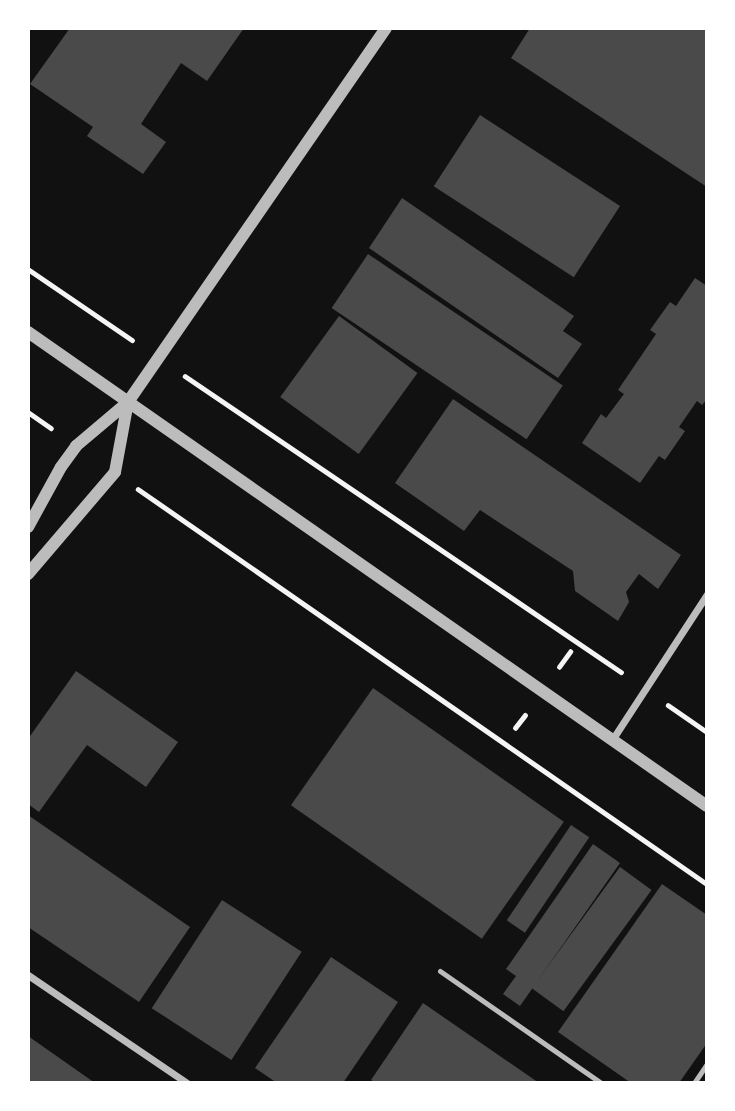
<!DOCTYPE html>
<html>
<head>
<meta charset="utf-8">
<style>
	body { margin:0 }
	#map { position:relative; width:735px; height:1111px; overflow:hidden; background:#111; font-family:Mulish,sans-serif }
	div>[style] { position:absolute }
	.building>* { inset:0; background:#4a4a4a; transform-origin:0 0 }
	.path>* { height:4.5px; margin:-2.25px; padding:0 2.25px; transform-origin:2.25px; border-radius:2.25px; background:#f5f5f5 }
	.service>* { height:5px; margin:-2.5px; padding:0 2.5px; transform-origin:2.5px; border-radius:2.5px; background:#bcbcbc }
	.minor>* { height:7px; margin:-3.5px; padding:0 3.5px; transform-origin:3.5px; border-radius:3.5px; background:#bcbcbc }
	.tertiary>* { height:12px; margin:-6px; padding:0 6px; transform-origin:6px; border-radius:6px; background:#bcbcbc }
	span { translate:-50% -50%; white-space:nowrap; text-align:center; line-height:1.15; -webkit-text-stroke:5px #fff; paint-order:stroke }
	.frame { position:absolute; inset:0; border:30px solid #fff; pointer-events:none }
</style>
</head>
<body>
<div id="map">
	<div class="building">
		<div style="clip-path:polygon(70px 28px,244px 28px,207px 81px,181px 63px,141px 124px,166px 142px,143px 174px,87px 136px,93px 127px,30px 84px)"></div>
		<div style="clip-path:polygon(530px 28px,707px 28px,707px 187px,511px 58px)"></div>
		<div style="left:480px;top:115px;width:167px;height:85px;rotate:33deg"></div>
		<div style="clip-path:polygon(402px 198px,574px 316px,563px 331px,582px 344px,558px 378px,369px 248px)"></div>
		<div style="left:368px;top:254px;width:235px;height:65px;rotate:34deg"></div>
		<div style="clip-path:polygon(695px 278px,707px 286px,707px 399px,702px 405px,697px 401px,679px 427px,685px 431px,665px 460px,659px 456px,640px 483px,582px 443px,601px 414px,606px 418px,624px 394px,618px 390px,656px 334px,650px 330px,670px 302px,676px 306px)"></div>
		<div style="left:339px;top:316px;width:97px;height:100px;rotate:36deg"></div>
		<div style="clip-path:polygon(453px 399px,681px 555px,658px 589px,639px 574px,626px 592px,629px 602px,618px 621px,575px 591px,573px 571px,480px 510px,464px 531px,395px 483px)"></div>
		<div style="clip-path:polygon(76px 671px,178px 742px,146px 787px,87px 745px,39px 812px,28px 804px,28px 739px)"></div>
		<div style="left:373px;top:688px;width:233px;height:143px;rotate:35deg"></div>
		<div style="clip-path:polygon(28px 815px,190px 927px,139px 1002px,28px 927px)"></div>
		<div style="left:571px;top:825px;width:22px;height:115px;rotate:34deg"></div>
		<div style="clip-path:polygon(593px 844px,620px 863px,520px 1006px,503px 994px,516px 976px,506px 969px)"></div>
		<div style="left:620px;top:867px;width:39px;height:150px;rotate:36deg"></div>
		<div style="clip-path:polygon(662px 884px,707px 915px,707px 1043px,679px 1083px,631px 1083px,558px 1032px)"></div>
		<div style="left:222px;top:900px;width:95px;height:129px;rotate:33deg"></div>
		<div style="clip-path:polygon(331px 957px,398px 1002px,343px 1083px,277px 1083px,255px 1068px)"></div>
		<div style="clip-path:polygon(423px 1003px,539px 1083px,376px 1083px,371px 1080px)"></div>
		<div style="clip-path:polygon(28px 1036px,95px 1083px,28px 1083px)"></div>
	</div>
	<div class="path">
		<div style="left:28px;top:269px;width:126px;rotate:34.3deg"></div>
		<div style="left:185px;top:376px;width:527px;rotate:34.17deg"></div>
		<div style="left:28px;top:412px;width:28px;rotate:35deg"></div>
		<div style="left:138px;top:489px;width:693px;rotate:34.77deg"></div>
		<div style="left:559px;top:667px;width:19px;rotate:-54deg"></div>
		<div style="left:668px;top:705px;width:47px;rotate:34.7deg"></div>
		<div style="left:515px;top:728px;width:16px;rotate:-52deg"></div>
	</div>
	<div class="service">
		<div style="left:440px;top:971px;width:196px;rotate:34.8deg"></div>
		<div style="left:694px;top:1083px;width:23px;rotate:-56deg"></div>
	</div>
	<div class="minor">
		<div style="left:612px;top:740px;width:174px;rotate:-56.9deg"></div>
		<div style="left:28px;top:975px;width:192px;rotate:34.2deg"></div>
	</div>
	<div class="tertiary">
		<div style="left:28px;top:332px;width:828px;rotate:34.92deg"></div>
		<div style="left:28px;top:527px;width:68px;rotate:-61.2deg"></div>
		<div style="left:61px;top:467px;width:26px;rotate:-54deg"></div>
		<div style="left:76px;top:446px;width:68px;rotate:-40.2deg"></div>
		<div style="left:128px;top:402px;width:454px;rotate:-55.4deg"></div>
		<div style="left:28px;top:574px;width:134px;rotate:-49.5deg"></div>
		<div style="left:115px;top:472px;width:71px;rotate:-79.5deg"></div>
	</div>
	<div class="frame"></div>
</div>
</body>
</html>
